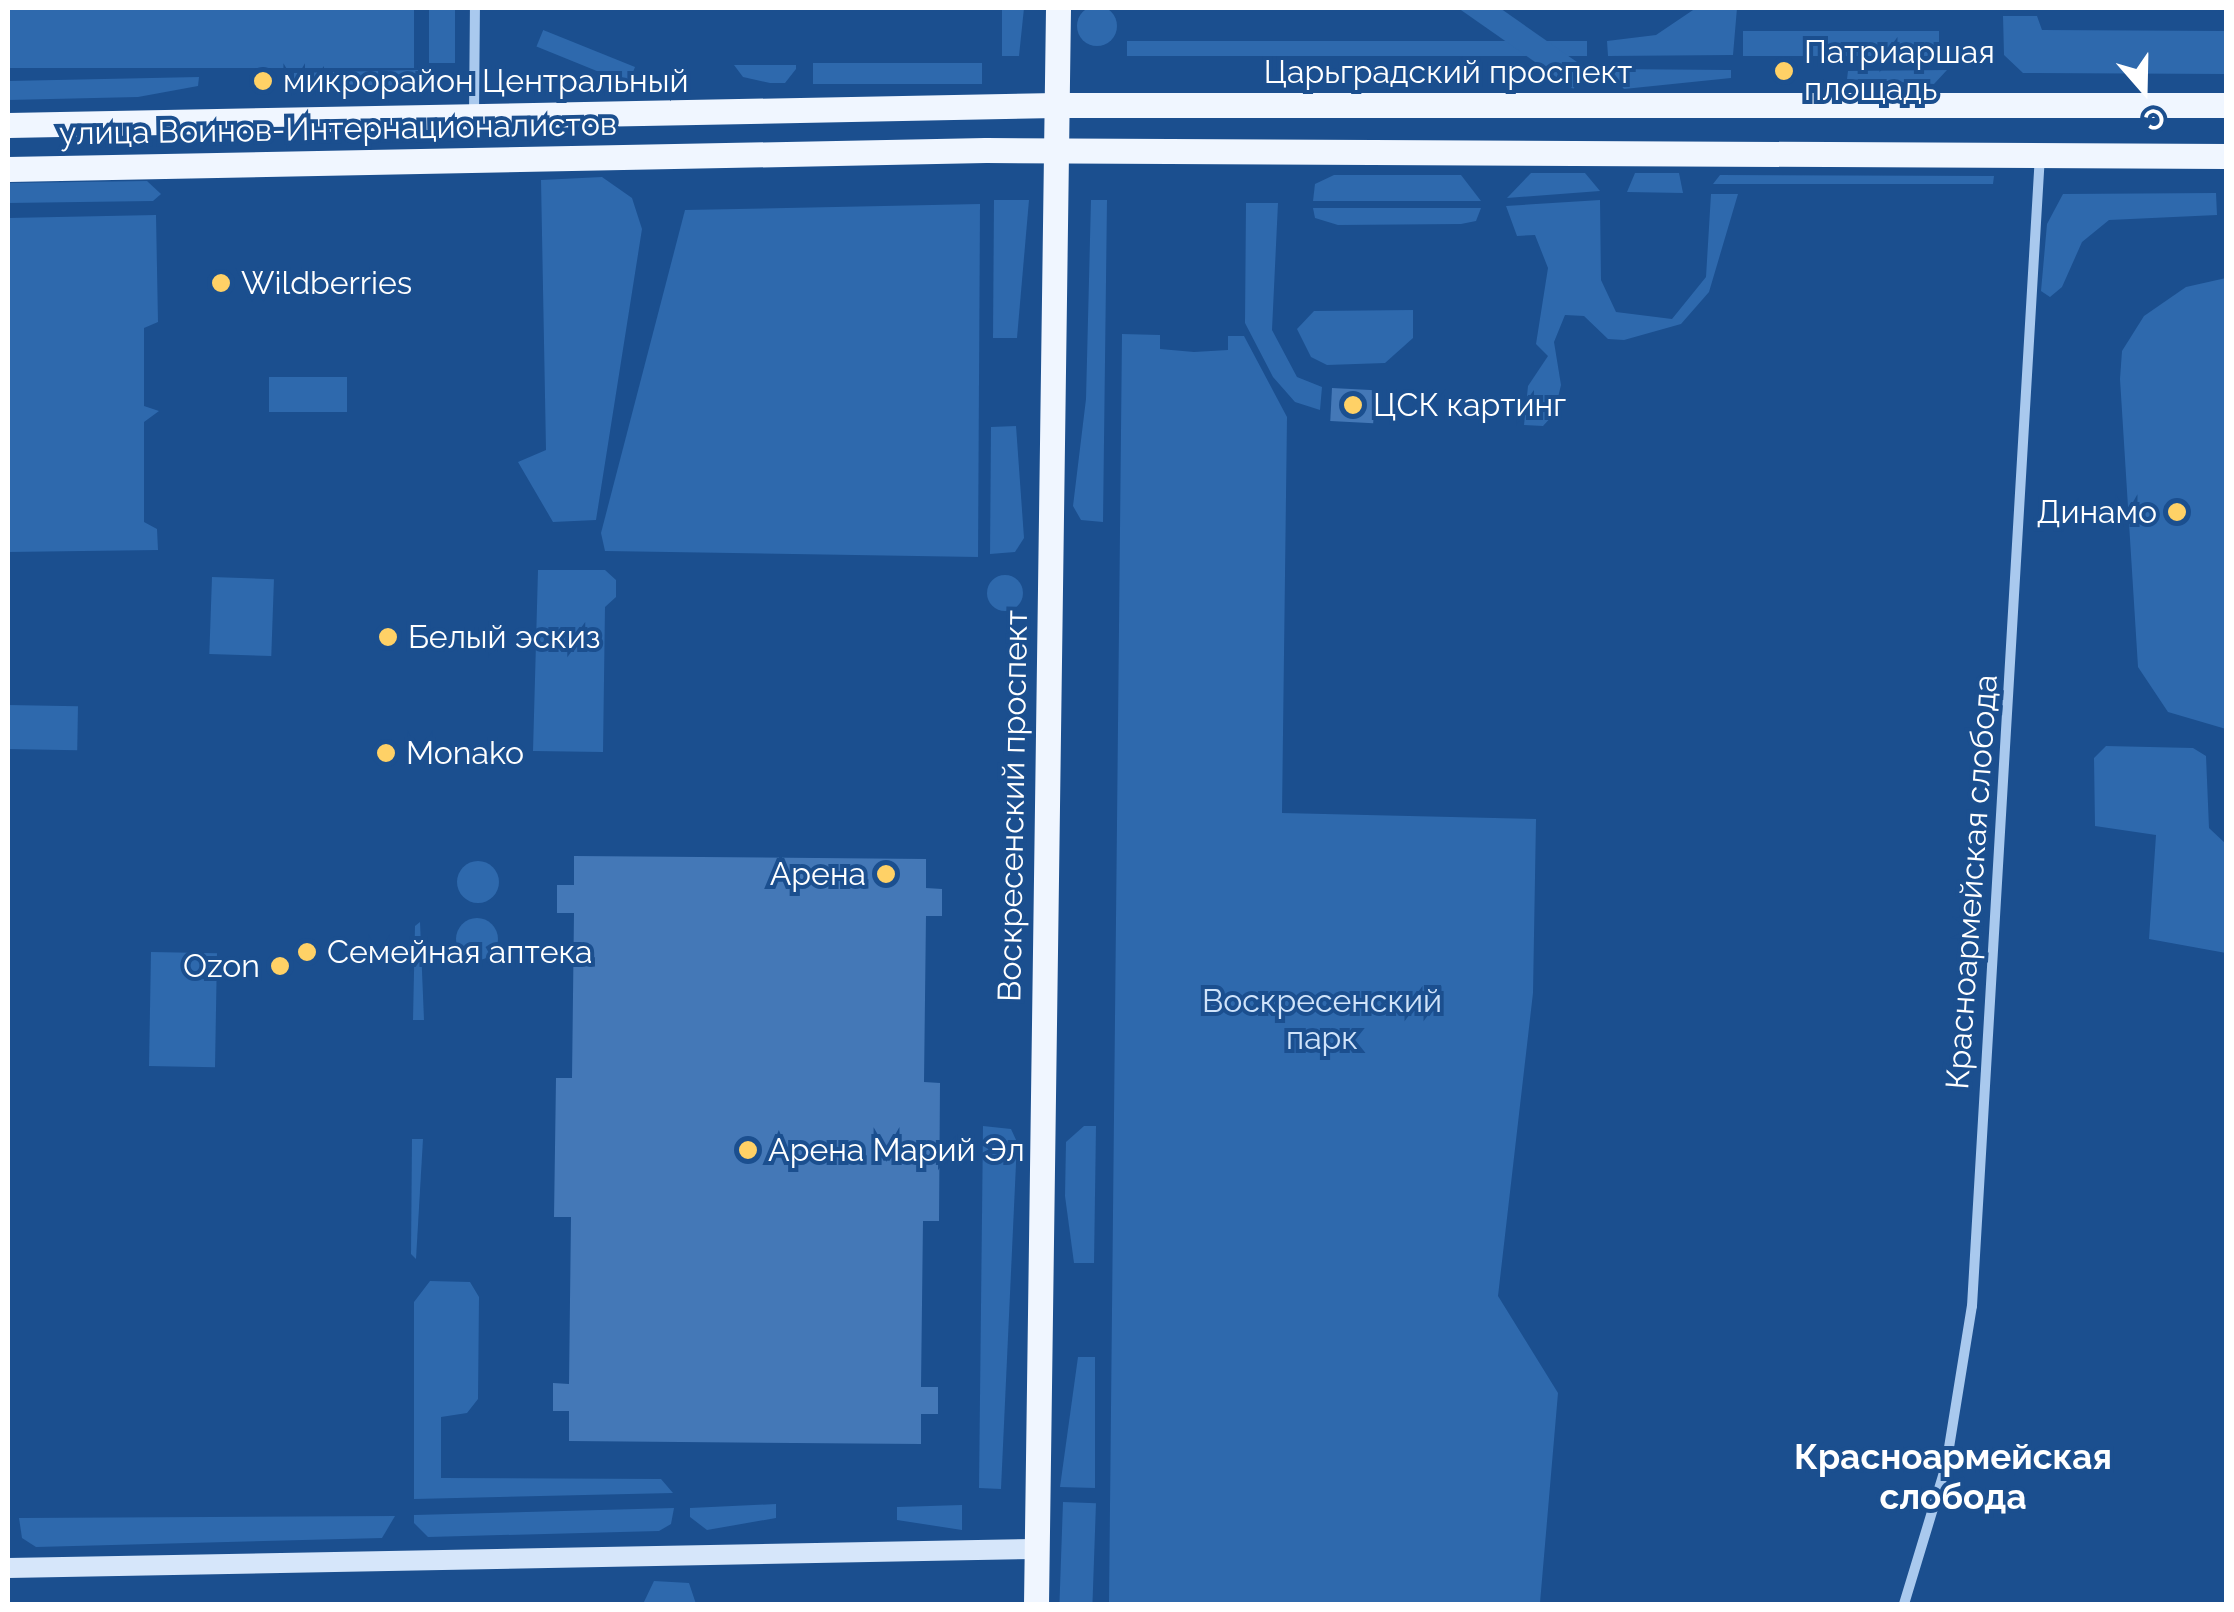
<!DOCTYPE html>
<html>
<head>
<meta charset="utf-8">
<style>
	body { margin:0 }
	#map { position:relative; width:2234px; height:1612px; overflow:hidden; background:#1b4f8f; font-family:Raleway,sans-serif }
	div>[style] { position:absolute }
	.green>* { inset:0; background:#2e69ad; transform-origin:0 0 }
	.round { border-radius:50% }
	.building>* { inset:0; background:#4478b7; transform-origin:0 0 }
	.minor>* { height:10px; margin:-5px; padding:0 5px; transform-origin:5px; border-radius:5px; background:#a9c9ee }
	.secondary>* { height:20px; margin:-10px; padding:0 10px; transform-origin:10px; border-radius:10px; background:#d6e6fa }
	.primary>* { height:25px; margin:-12.5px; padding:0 12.5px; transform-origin:12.5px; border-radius:12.5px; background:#f0f6ff }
	.dots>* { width:28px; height:28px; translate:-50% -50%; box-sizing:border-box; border:5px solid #1b4f8f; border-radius:50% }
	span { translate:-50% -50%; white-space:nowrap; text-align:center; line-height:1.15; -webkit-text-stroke:8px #1b4f8f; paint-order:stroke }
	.poi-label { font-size:32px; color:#fff }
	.left { translate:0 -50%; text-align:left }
	.right { translate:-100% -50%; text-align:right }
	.street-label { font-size:32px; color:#fff }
	.park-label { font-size:32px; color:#cfe3fa }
	.neighbourhood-label { font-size:35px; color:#fff; font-weight:700 }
	.frame { position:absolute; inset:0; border:10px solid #fff; pointer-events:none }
	.north { position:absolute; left:2094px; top:40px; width:100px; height:100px; -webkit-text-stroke:8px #1b4f8f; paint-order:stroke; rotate:160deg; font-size:28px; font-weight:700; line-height:40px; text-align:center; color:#fff }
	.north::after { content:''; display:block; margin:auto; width:35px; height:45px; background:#fff; clip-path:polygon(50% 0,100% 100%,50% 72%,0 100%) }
</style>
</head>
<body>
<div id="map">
	<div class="green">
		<div class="round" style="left:1077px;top:6px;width:40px;height:40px"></div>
		<div style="left:8px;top:8px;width:406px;height:60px"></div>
		<div style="left:429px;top:8px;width:26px;height:55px"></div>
		<div style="clip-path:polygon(1002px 8px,1024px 8px,1019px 56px,1002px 56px)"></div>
		<div style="clip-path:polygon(1696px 8px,1737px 8px,1733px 55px,1608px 56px,1607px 41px,1656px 35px)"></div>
		<div style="clip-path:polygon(2003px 16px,2037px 16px,2042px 30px,2226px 31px,2226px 74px,2023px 73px,2004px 55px)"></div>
		<div style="left:1743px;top:31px;width:196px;height:25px"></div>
		<div style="left:1127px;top:41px;width:460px;height:15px"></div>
		<div style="left:813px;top:63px;width:169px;height:21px"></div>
		<div style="clip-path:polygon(734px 65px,796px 65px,796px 69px,785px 83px,770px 83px,743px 77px)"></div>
		<div style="left:635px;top:67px;width:18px;height:99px;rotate:112deg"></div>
		<div style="left:1587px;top:69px;width:24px;height:460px;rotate:125deg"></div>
		<div style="clip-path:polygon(1607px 69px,1731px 70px,1731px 78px,1624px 89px)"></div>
		<div style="clip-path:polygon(418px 70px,418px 81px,407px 86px,294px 83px,294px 73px)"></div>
		<div style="clip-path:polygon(1947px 70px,1934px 84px,1847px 79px,1848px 71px)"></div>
		<div style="clip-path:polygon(199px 77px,198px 86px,138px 97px,8px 100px,8px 81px)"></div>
		<div style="clip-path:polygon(1531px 173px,1585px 173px,1600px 191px,1507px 198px)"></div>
		<div style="clip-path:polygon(1635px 173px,1679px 173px,1683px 193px,1627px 192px)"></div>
		<div style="clip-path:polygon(1334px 175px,1461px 175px,1481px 201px,1313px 201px,1315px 184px)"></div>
		<div style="clip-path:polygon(1720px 175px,1993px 176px,1994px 176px,1993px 184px,1713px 184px)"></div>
		<div style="clip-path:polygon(602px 177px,632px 198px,642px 229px,596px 520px,553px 522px,518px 462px,546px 450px,541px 180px)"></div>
		<div style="clip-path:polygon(147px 181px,161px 194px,153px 201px,8px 203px,8px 183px)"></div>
		<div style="clip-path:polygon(2216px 193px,2217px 215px,2109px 220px,2082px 242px,2062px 287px,2050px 297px,2041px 291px,2047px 224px,2063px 194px)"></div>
		<div style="clip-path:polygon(1711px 194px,1738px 194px,1709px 292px,1681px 324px,1624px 340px,1608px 339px,1584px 316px,1565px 315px,1554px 342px,1561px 385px,1554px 414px,1543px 426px,1524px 425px,1528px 386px,1548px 356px,1536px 344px,1548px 268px,1535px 235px,1517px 236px,1506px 206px,1600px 200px,1601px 280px,1616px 312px,1672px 319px,1706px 277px)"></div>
		<div style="clip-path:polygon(994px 200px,1029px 200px,1017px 338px,993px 338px)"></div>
		<div style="clip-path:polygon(1091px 200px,1107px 200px,1103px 522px,1081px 520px,1073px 506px,1086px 399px)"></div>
		<div style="clip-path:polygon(1246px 203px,1278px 203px,1272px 330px,1297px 377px,1322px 387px,1320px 410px,1295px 402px,1273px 377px,1245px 323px)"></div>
		<div style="clip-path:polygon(980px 204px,978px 557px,605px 551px,601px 533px,685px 210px)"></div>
		<div style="clip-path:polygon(1313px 208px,1481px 208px,1476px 221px,1461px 224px,1338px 225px,1315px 218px)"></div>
		<div style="clip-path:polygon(156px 215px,158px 322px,144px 328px,144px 406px,159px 411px,144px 422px,144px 522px,157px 529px,158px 550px,8px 552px,8px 218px)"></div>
		<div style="clip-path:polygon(2226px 278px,2226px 729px,2168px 712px,2138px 667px,2120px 379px,2122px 351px,2144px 316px,2186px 287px)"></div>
		<div style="clip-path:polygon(1413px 310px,1413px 338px,1385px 363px,1327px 365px,1311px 357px,1297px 329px,1314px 311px)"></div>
		<div style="clip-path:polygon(1122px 334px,1160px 335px,1160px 349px,1194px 352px,1228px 350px,1228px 336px,1244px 336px,1287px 417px,1282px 813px,1536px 819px,1533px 993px,1498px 1296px,1558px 1393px,1540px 1603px,1109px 1604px)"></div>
		<div style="left:269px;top:377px;width:78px;height:35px"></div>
		<div style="clip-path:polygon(1016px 426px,1024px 538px,1015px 552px,990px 554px,991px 427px)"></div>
		<div style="clip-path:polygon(538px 570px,605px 570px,616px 580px,616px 597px,605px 607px,603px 752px,533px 751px)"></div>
		<div class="round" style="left:987px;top:575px;width:36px;height:36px"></div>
		<div style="left:212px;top:577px;width:62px;height:77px;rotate:2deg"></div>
		<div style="left:8px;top:705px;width:70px;height:44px;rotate:1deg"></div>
		<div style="clip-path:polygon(2106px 746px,2193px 748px,2206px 756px,2209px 828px,2226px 844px,2226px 953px,2149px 939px,2156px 835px,2095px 826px,2094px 758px)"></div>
		<div class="round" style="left:457px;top:861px;width:42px;height:42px"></div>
		<div class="round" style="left:456px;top:918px;width:42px;height:42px"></div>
		<div style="clip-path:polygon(420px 922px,424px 1020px,413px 1020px,415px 926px)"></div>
		<div style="left:151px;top:952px;width:66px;height:114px;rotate:1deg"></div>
		<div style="clip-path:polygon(983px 1126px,1011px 1129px,1017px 1142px,1001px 1489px,979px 1488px)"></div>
		<div style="clip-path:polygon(1084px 1126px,1096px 1126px,1094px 1263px,1074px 1263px,1065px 1196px,1066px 1142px)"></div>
		<div style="clip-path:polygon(412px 1139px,423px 1139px,416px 1259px,411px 1254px)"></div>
		<div style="clip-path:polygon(430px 1281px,470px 1282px,479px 1297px,478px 1399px,467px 1413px,441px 1417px,441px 1478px,661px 1479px,673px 1493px,414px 1499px,414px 1302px)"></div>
		<div style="clip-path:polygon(1078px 1357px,1095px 1357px,1095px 1488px,1060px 1487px)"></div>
		<div style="left:1063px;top:1502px;width:33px;height:102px;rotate:2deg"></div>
		<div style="clip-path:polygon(776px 1504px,776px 1518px,707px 1530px,690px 1517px,690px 1508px)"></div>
		<div style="clip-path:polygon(962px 1505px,962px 1530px,897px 1520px,897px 1507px)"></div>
		<div style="clip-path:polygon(674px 1508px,671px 1524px,659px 1531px,428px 1537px,414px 1523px,414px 1515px)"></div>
		<div style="clip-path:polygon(395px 1516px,382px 1538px,36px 1547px,22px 1538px,19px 1518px)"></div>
		<div style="clip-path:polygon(654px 1581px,689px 1583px,696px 1604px,643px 1604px)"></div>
	</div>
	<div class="building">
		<div style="left:1332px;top:388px;width:43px;height:33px;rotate:3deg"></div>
		<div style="clip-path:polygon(574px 856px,926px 859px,926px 888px,942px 889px,942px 916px,926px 916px,924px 1082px,940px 1083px,939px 1221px,923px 1221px,921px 1387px,938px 1387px,938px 1414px,921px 1414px,921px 1444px,569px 1441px,569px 1411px,553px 1411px,553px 1383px,569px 1384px,571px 1217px,554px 1217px,556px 1078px,572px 1078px,574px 913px,557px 913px,557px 885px,574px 885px)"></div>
	</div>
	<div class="minor">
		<div style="left:474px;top:115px;width:107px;rotate:-89.5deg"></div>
		<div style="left:1904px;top:1604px;width:144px;rotate:-73.1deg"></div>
		<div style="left:1946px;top:1466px;width:162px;rotate:-80.8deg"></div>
		<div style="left:1972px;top:1306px;width:1152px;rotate:-86.62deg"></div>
	</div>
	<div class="secondary">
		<div style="left:8px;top:1568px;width:1028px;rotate:-1.06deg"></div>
	</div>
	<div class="primary">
		<div style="left:8px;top:125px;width:1048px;rotate:-1.09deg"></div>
		<div style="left:1056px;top:105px;width:1170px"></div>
		<div style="left:8px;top:169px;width:978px;rotate:-1.11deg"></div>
		<div style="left:986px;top:150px;width:1240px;rotate:0.28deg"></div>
		<div style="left:1036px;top:1604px;width:1596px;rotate:-89.21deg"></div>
	</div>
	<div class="dots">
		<div style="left:1784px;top:71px;background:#ffd166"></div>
		<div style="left:263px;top:81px;background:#ffd166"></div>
		<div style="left:221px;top:283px;background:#ffd166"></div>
		<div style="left:1353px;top:405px;background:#ffd166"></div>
		<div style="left:2177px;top:512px;background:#ffd166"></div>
		<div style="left:388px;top:637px;background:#ffd166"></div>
		<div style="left:386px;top:753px;background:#ffd166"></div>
		<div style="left:886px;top:874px;background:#ffd166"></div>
		<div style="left:307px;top:952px;background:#ffd166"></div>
		<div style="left:280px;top:966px;background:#ffd166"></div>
		<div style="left:748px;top:1150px;background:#ffd166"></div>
	</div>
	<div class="poi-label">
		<span class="left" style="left:1804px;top:71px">Патриаршая<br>площадь</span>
		<span class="left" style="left:283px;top:81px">микрорайон Центральный</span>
		<span class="left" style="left:241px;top:283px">Wildberries</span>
		<span class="left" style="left:1373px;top:405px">ЦСК картинг</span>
		<span class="right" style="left:2157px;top:512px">Динамо</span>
		<span class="left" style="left:408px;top:637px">Белый эскиз</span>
		<span class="left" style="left:406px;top:753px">Monako</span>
		<span class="right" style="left:866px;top:874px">Арена</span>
		<span class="left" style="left:327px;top:952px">Семейная аптека</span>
		<span class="right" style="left:260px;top:966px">Ozon</span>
		<span class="left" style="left:768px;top:1150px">Арена Марий Эл</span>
	</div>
	<div class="street-label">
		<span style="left:1448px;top:72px">Царьградский проспект</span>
		<span style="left:338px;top:129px;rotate:-1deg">улица Воинов-Интернационалистов</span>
		<span style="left:1013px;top:806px;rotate:-89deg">Воскресенский проспект</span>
		<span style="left:1972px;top:882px;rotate:-86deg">Красноармейская слобода</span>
	</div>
	<div class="park-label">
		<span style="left:1322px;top:1020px">Воскресенский<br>парк</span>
	</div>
	<div class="neighbourhood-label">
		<span style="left:1953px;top:1477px">Красноармейская<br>слобода</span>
	</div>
	<div class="frame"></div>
	<div class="north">С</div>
</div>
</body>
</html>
